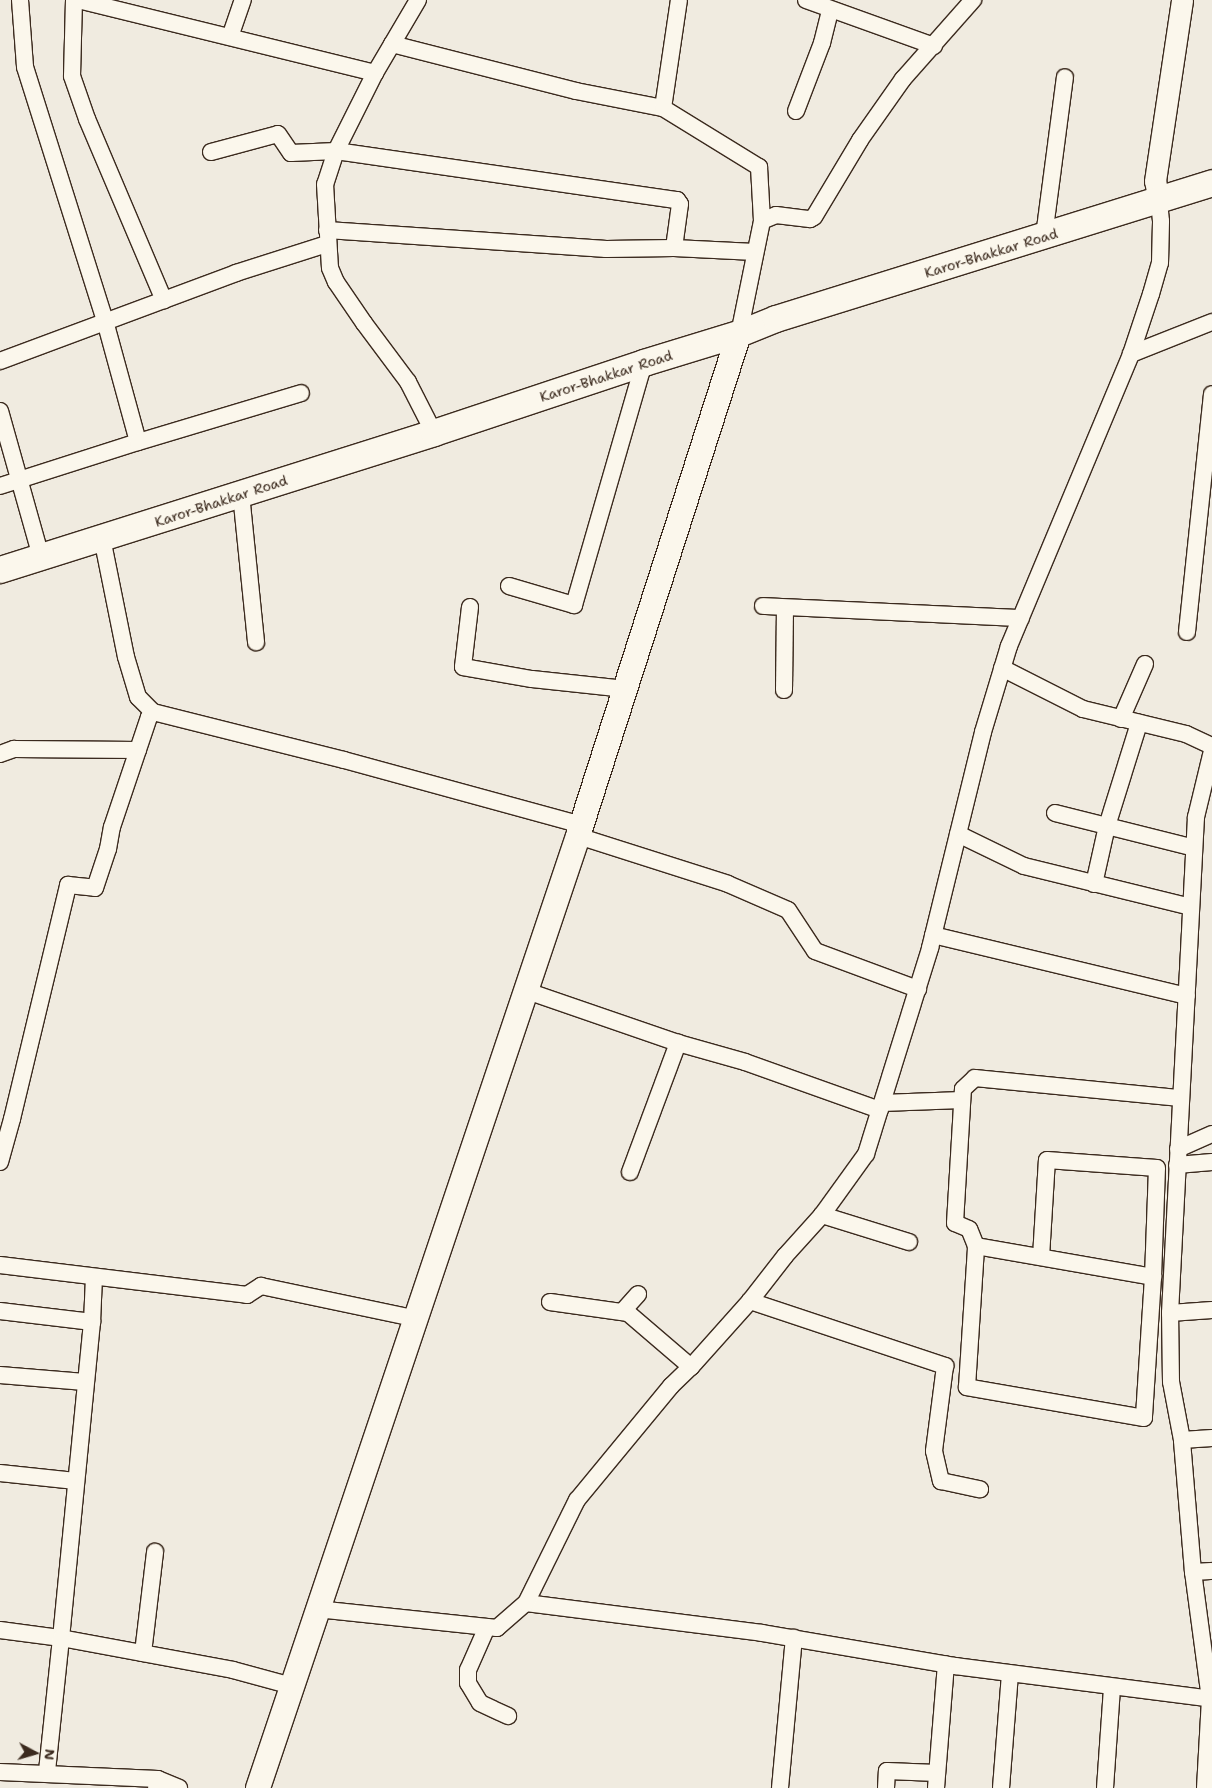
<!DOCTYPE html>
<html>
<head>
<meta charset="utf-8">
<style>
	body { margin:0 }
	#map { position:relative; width:1212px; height:1788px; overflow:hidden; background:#f0ebe0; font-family:"Shantell Sans",sans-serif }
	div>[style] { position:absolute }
	.roads { filter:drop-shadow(1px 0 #3b2a1e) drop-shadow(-1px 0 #3b2a1e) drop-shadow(0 1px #3b2a1e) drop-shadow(0 -1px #3b2a1e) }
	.minor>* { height:16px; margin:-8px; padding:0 8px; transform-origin:8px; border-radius:8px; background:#fbf7ec }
	.tertiary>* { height:21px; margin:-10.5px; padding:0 10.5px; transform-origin:10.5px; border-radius:10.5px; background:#fbf7ec }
	.secondary>* { height:24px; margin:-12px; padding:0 12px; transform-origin:12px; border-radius:12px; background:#fbf7ec }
	.primary>* { height:26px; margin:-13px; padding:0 13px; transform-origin:13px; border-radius:13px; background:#fbf7ec }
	span { translate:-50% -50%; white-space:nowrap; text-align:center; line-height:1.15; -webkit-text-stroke:4.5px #fbf7ec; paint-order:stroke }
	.street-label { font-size:14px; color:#3b2a1e }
	.north { position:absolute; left:10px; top:1728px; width:50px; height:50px; -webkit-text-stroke:4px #fbf7ec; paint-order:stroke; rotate:96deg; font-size:14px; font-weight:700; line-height:20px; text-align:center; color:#3b2a1e }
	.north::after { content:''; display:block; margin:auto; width:18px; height:22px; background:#3b2a1e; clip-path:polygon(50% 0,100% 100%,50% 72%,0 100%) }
</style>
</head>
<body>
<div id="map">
	<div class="roads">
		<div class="minor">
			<div style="left:20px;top:0;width:67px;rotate:85.7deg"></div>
			<div style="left:25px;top:67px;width:266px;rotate:72.5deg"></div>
			<div style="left:105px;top:321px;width:125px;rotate:74.7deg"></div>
			<div style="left:74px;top:0;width:76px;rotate:91.5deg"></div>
			<div style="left:72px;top:76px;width:46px;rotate:70.8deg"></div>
			<div style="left:87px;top:119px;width:197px;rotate:67deg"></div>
			<div style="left:78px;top:0;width:306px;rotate:13.8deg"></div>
			<div style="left:418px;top:0;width:85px;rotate:120.5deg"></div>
			<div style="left:375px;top:73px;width:87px;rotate:116.6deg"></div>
			<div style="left:336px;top:151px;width:35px;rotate:108deg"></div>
			<div style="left:325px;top:184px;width:84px;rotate:86.6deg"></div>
			<div style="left:330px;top:268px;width:15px;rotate:67deg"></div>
			<div style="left:336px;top:282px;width:50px;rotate:55.7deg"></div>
			<div style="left:364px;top:323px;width:74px;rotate:53.3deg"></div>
			<div style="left:408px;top:382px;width:57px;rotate:63deg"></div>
			<div style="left:806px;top:0;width:136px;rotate:19.8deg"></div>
			<div style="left:230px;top:37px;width:39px;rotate:-71deg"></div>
			<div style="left:392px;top:44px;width:190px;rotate:14.3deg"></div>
			<div style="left:576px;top:91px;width:89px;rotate:11.1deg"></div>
			<div style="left:663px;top:108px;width:113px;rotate:31.6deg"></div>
			<div style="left:759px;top:167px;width:54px;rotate:86.8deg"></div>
			<div style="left:663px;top:108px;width:109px;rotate:-81.6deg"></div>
			<div style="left:796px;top:111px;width:73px;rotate:-69.1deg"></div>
			<div style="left:822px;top:43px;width:34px;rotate:-76deg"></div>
			<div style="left:211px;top:152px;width:69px;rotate:-15deg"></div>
			<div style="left:278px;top:134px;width:23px;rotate:56deg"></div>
			<div style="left:291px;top:153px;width:45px;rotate:-2.5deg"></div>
			<div style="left:336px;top:151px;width:345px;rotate:8.2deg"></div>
			<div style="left:677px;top:200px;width:5px;rotate:53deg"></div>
			<div style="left:680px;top:204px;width:44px;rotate:97.8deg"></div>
			<div style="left:674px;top:248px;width:81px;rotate:2.8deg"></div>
			<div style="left:327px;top:230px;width:280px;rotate:3.9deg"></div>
			<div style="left:606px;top:249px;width:68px;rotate:-0.8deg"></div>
			<div style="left:1044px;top:236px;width:160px;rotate:-82.5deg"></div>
			<div style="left:739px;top:334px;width:115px;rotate:-78.5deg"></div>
			<div style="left:762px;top:221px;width:15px;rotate:-23deg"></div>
			<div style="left:776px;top:215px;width:34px;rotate:7deg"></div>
			<div style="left:810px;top:219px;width:4px;rotate:-27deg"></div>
			<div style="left:814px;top:217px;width:90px;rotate:-59.1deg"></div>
			<div style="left:860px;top:140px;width:75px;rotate:-54.8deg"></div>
			<div style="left:903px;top:79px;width:106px;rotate:-48.5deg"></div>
			<div style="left:1131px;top:354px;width:87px;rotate:-21.6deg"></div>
			<div style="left:0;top:361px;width:252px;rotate:-20.4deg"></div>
			<div style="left:236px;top:273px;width:96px;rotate:-17.7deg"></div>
			<div style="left:0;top:411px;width:152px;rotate:74.3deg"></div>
			<div style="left:0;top:486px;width:145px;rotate:-17.7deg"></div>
			<div style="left:138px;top:442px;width:170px;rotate:-16.7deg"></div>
			<div style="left:241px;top:494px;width:149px;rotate:84.2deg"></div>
			<div style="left:102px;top:538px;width:121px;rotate:78.6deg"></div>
			<div style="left:126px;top:657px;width:42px;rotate:73.3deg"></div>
			<div style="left:138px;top:697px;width:21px;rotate:45deg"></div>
			<div style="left:153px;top:712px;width:197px;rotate:14.1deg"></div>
			<div style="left:344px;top:760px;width:247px;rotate:15.3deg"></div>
			<div style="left:509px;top:586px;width:68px;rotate:16.3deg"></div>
			<div style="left:574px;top:605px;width:252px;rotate:-73.9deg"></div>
			<div style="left:763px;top:606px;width:258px;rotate:2.7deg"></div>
			<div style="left:470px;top:607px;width:60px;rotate:96.7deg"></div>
			<div style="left:463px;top:667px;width:70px;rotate:9.9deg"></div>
			<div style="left:532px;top:679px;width:94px;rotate:6.1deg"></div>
			<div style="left:1187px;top:632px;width:239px;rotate:-84deg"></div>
			<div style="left:1002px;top:668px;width:91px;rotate:26.8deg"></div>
			<div style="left:1083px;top:709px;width:106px;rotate:13.6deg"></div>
			<div style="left:1186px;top:734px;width:29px;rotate:25deg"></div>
			<div style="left:784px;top:690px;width:82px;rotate:-89.3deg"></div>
			<div style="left:1121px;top:719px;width:60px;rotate:-66.4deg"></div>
			<div style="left:0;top:754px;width:15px;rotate:-20deg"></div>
			<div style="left:14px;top:749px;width:124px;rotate:0.5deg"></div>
			<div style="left:1055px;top:813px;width:143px;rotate:14.1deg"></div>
			<div style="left:958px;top:834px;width:73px;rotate:25.9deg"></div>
			<div style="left:1024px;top:866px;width:172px;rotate:13.8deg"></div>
			<div style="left:578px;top:836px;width:157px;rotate:17.7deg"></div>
			<div style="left:728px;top:884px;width:65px;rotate:23.4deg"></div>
			<div style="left:788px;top:910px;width:49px;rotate:56.6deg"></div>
			<div style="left:815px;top:951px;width:110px;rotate:20.3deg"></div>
			<div style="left:1094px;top:884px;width:59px;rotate:-77.4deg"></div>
			<div style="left:1107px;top:826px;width:108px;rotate:-72.7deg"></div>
			<div style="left:933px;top:935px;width:261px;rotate:13.5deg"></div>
			<div style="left:527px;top:991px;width:160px;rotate:19deg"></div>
			<div style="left:678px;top:1043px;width:70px;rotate:15.8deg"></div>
			<div style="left:745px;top:1062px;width:143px;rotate:19.6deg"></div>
			<div style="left:882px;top:1103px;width:80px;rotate:-2.1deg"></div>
			<div style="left:1178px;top:1149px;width:37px;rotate:-24deg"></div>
			<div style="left:0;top:1162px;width:45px;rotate:-74.4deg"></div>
			<div style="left:12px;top:1119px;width:241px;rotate:-76.5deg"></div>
			<div style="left:68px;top:885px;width:27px;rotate:6deg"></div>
			<div style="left:95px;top:888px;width:41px;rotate:-71.6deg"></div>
			<div style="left:108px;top:849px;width:22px;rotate:-80deg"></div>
			<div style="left:112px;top:827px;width:116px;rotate:-71.4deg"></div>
			<div style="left:149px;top:717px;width:6px;rotate:-51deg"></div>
			<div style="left:1177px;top:1165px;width:35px;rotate:-5deg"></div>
			<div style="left:630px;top:1172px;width:138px;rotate:-69.6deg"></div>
			<div style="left:822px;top:1215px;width:91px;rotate:17.2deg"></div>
			<div style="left:976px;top:1246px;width:180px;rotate:9.9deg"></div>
			<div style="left:1041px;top:1257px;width:97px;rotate:-86.5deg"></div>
			<div style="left:1047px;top:1160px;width:110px;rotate:4.2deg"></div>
			<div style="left:1157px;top:1168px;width:109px;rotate:92.1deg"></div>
			<div style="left:1153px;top:1277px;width:141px;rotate:93.7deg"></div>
			<div style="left:1144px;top:1418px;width:180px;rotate:-170.1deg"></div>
			<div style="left:967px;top:1387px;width:141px;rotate:-86.3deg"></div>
			<div style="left:976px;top:1246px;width:18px;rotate:-112deg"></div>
			<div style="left:969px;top:1229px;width:15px;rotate:-157deg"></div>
			<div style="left:955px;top:1223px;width:134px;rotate:-86.6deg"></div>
			<div style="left:963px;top:1089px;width:16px;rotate:-43deg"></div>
			<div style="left:975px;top:1078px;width:206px;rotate:5.6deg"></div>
			<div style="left:0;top:1265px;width:249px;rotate:6.9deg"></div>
			<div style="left:247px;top:1295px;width:17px;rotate:-33deg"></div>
			<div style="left:261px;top:1286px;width:159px;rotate:11.9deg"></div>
			<div style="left:94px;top:1277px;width:45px;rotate:92.5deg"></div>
			<div style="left:92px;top:1322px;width:318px;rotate:95.6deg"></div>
			<div style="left:61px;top:1638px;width:175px;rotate:10.5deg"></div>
			<div style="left:233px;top:1670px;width:61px;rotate:15.2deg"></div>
			<div style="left:750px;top:1301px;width:206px;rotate:18.4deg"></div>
			<div style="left:945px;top:1366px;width:86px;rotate:97.4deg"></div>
			<div style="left:934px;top:1451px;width:31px;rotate:77deg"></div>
			<div style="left:941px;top:1481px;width:40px;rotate:12deg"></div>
			<div style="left:550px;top:1302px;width:79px;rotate:8deg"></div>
			<div style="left:628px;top:1313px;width:83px;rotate:40.6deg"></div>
			<div style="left:0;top:1311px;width:93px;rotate:6.8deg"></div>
			<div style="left:622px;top:1312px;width:24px;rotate:-48deg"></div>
			<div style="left:1170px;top:1313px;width:42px;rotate:-4.1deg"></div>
			<div style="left:0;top:1375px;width:85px;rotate:4.7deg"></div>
			<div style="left:1182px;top:1440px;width:30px;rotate:-4deg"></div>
			<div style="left:0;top:1473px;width:76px;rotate:6deg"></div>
			<div style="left:1193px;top:1572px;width:19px;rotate:-3deg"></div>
			<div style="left:526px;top:1603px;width:238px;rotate:7.2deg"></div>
			<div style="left:762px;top:1633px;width:196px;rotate:9.7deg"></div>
			<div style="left:955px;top:1666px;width:259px;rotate:7.3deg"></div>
			<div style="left:317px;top:1609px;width:181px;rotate:6deg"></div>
			<div style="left:497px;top:1628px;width:38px;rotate:-41deg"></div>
			<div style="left:526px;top:1603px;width:115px;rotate:-63.7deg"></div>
			<div style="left:577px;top:1500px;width:148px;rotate:-50.5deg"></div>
			<div style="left:671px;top:1386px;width:28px;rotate:-44deg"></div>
			<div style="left:691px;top:1367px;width:89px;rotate:-48.2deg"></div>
			<div style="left:750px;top:1301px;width:57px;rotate:-52.1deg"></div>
			<div style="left:785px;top:1256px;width:55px;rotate:-47.9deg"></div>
			<div style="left:822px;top:1215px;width:75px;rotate:-54.2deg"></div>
			<div style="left:866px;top:1154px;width:216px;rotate:-72.7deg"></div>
			<div style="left:930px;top:948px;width:222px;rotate:-76.2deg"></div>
			<div style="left:983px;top:732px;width:90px;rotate:-73.2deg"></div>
			<div style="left:1009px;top:646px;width:316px;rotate:-67.3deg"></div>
			<div style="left:1131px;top:354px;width:63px;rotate:-71.6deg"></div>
			<div style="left:1151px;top:294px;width:32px;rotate:-74deg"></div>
			<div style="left:1160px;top:263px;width:42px;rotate:-88.6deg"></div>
			<div style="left:1161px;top:221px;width:20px;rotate:-96deg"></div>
			<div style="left:487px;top:1627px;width:47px;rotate:113.8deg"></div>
			<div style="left:468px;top:1670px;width:13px;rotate:90deg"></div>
			<div style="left:468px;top:1683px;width:23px;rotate:59deg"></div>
			<div style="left:480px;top:1703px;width:31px;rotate:25deg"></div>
			<div style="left:0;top:1630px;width:62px;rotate:7.5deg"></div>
			<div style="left:61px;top:1638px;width:135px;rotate:96deg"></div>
			<div style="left:143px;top:1653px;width:102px;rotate:-83.2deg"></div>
			<div style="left:0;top:1772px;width:158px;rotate:2.5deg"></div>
			<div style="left:156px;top:1788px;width:9px;rotate:-77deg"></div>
			<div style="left:158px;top:1779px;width:23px;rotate:23deg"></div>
			<div style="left:780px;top:1788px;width:151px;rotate:-84.7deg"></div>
			<div style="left:886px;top:1788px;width:17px;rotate:-87deg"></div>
			<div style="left:887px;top:1771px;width:50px;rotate:2.3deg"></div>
			<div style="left:936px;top:1788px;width:124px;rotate:-85.4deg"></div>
			<div style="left:1001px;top:1788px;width:115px;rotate:-85.5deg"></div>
			<div style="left:1105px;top:1788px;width:101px;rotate:-86deg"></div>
			<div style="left:1205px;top:1788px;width:89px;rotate:-86.8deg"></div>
			<div style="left:1210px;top:1699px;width:128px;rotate:-97.6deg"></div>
			<div style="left:1193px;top:1572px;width:132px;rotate:-94.8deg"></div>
			<div style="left:1182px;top:1440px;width:59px;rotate:-100.7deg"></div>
			<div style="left:1171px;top:1382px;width:69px;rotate:-90.8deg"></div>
			<div style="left:1170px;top:1313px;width:497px;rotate:-87deg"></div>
			<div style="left:1196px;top:817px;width:68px;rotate:-76.4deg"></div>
		</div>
		<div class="tertiary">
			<div style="left:1159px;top:201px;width:20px;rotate:-101deg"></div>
			<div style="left:1155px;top:181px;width:183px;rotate:-81.5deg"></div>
		</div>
		<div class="secondary">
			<div style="left:258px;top:1788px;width:1004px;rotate:-71.42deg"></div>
			<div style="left:578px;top:836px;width:527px;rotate:-72.22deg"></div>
		</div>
		<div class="primary">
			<div style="left:0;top:570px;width:455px;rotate:-17.5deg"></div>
			<div style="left:434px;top:433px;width:221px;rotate:-18.4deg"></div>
			<div style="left:644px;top:363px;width:99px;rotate:-17deg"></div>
			<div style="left:739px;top:334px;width:40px;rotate:-22deg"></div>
			<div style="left:776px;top:319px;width:457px;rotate:-17.3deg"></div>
		</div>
	</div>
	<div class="street-label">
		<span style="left:991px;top:253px;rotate:-17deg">Karor-Bhakkar Road</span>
		<span style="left:606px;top:376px;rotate:-18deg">Karor-Bhakkar Road</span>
		<span style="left:221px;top:501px;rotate:-18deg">Karor-Bhakkar Road</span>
	</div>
	<div class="north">N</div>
</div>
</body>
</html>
